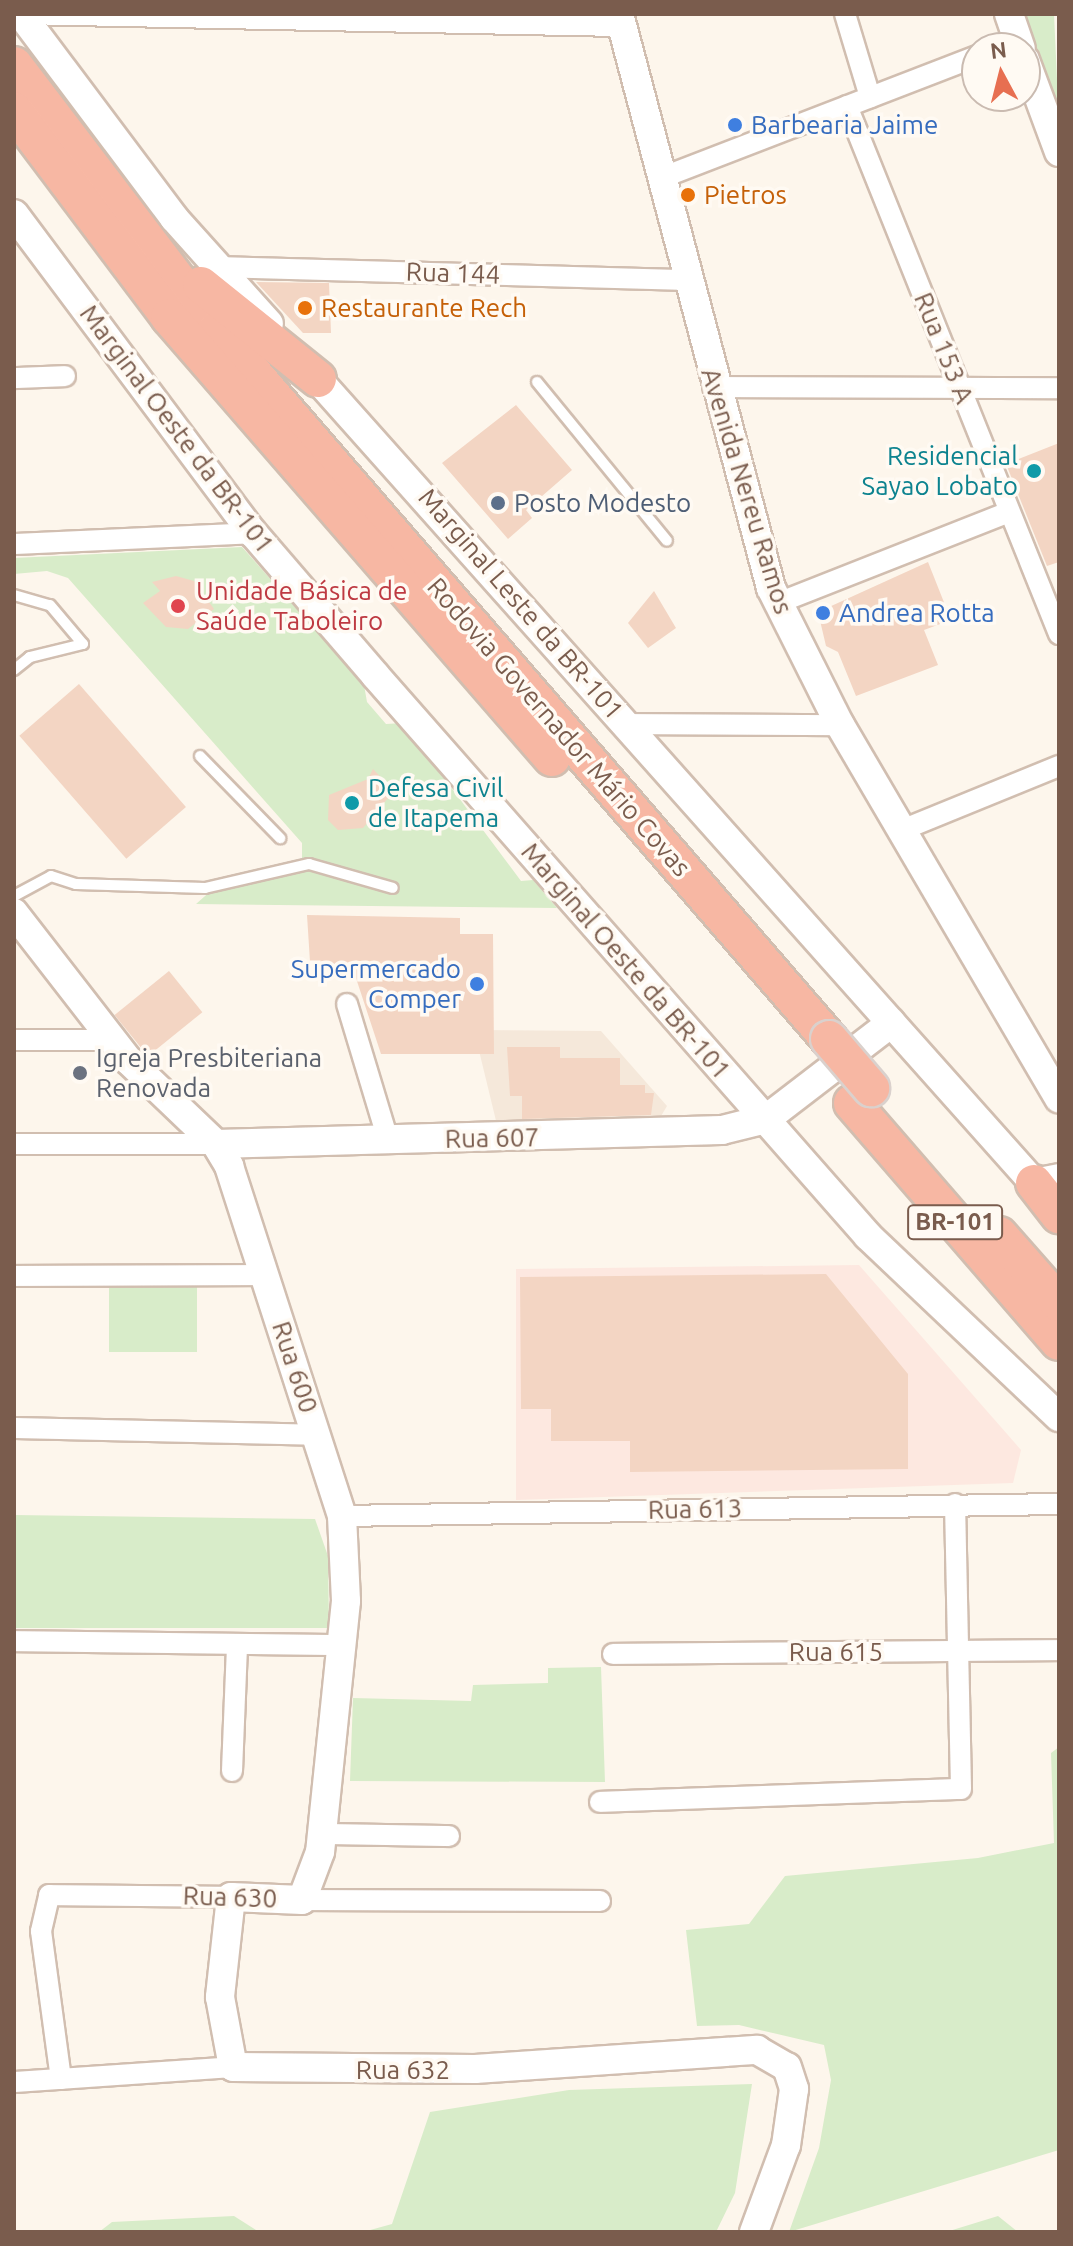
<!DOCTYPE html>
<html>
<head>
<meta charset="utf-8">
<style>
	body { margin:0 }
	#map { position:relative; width:1073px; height:2246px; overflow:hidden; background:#fdf6ec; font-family:Ubuntu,sans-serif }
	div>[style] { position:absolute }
	.residential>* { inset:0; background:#f5e8da }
	.commercial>* { inset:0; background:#fde8e0 }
	.green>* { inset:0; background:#d8ecc9; transform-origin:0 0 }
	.building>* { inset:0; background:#f3d5c3; transform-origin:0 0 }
	.roads { filter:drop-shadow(2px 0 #d1beb0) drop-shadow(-2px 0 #d1beb0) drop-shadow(0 2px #d1beb0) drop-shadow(0 -2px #d1beb0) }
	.lane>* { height:10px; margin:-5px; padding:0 5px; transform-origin:5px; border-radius:5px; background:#fff }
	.street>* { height:20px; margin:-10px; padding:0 10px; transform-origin:10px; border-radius:10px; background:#fff }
	.secondary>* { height:28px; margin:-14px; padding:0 14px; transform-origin:14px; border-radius:14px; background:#fff }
	.highway>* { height:36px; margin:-18px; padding:0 18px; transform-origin:18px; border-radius:18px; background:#f7b7a3 }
	.bridges { filter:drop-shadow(2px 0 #dad1cd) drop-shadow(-2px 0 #dad1cd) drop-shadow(0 2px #dad1cd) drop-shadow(0 -2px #dad1cd) }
	.highway-bridge>* { height:36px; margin:-18px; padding:0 18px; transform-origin:18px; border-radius:18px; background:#f7b7a3 }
	.dots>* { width:22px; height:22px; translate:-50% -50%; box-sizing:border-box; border:4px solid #fffaf3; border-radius:50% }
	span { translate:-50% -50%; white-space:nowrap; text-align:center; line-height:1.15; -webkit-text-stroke:7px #fffaf3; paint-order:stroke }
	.shield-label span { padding:2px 6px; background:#fffaf3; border:2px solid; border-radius:6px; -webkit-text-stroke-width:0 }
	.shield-label { font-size:24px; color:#7a5c4d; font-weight:700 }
	.shop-label { font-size:26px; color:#366cbe }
	.left { translate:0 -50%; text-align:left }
	.right { translate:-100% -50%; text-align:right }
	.food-label { font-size:26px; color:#c56008 }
	.street-label { font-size:26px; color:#7a5c4d }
	.culture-label { font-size:26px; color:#0d838f }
	.service-label { font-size:26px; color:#4e5e75 }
	.health-label { font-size:26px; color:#be3a42 }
	.worship-label { font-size:26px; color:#5b616d }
	.frame { position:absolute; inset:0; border:16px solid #7a5c4d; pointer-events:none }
	.north { position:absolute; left:961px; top:32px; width:80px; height:80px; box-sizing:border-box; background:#fffaf3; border:2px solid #cabbb1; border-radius:50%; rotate:353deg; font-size:22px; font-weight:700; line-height:32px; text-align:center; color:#7a5c4d }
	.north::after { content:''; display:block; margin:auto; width:28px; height:36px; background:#e76f51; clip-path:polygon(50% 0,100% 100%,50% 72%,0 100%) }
</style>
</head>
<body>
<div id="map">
	<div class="residential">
		<div style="clip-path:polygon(474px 1030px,601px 1031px,667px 1106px,654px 1128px,498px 1129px)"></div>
	</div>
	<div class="commercial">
		<div style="clip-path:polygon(859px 1265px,1021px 1450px,1013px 1483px,516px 1500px,516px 1269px)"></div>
	</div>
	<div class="green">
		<div style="clip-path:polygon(1021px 14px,1054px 14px,1059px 124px)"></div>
		<div style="clip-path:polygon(242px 547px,364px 685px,367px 702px,386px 724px,403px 723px,521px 881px,533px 880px,557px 908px,196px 904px,213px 889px,302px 865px,302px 843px,68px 578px,47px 571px,14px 574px,14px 558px)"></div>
		<div style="left:109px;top:1284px;width:88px;height:68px"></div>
		<div style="clip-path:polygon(14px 1515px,315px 1519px,328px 1556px,329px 1628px,14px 1628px)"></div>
		<div style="clip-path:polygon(601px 1667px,605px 1782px,350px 1781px,353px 1698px,471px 1701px,473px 1685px,548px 1683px,548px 1668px)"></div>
		<div style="clip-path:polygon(1059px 1747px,1059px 2150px,789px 2232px,819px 2148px,831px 2080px,824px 2045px,739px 2025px,697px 2026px,686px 1930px,749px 1924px,785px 1876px,978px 1858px,1054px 1843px,1051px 1753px)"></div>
		<div style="clip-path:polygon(752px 2084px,735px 2193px,716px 2232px,363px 2232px,392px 2224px,430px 2112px,569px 2090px)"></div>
		<div style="clip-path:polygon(234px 2216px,259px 2232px,99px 2232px,112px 2222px)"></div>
		<div style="clip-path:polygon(998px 2216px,1018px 2232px,946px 2232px)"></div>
	</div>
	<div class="building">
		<div style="clip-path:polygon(256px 282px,329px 283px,331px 333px,303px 333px)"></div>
		<div style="clip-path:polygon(516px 405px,572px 470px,526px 510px,532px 518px,508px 539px,442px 463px)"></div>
		<div style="clip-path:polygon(1059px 443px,1059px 562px,1047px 566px,1006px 464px)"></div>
		<div style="clip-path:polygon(928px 562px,951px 620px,924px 630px,938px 665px,856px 696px,838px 652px,826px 646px,818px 612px)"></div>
		<div style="clip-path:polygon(176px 576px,194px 581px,214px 609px,188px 629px,166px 627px,143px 603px,160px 591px,152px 582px)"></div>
		<div style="clip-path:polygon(654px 591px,676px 628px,648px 648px,628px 623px)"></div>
		<div style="left:79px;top:684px;width:163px;height:79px;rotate:49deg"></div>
		<div style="clip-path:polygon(373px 769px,394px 791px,363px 828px,338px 830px,328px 820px,329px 795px,368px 779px)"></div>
		<div style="clip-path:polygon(307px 915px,460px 918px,460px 934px,493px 934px,494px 1054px,381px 1054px,352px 966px,310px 962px)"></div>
		<div style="left:169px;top:971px;width:53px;height:70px;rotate:51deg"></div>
		<div style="clip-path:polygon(507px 1047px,560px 1047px,560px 1058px,620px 1058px,620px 1085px,645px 1085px,645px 1093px,654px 1093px,651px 1115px,522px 1119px,522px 1096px,510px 1096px)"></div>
		<div style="clip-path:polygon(826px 1274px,908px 1374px,908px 1469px,630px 1472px,630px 1441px,551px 1441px,551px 1409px,521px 1409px,520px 1277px)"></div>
	</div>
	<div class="roads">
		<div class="lane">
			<div style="left:537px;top:382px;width:205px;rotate:50.7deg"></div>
			<div style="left:14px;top:595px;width:37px;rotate:16deg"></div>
			<div style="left:50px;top:605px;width:51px;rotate:49.8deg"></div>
			<div style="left:83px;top:644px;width:55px;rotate:166.2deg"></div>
			<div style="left:30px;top:657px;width:21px;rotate:141deg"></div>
			<div style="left:200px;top:756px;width:115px;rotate:45.7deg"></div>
			<div style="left:14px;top:896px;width:42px;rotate:-28.4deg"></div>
			<div style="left:51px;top:876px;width:26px;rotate:18deg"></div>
			<div style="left:76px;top:884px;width:129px;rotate:1.8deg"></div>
			<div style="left:205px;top:888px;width:107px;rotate:-13deg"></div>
			<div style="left:309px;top:864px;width:87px;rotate:15.9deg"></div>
		</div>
		<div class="street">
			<div style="left:22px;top:14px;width:600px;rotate:1.15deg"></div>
			<div style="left:845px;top:14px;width:87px;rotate:73.2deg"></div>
			<div style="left:847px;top:106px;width:569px;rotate:68.12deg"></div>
			<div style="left:661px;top:178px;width:339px;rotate:-21.1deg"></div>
			<div style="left:218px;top:267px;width:469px;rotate:1.6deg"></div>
			<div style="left:14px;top:378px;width:51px;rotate:-2.2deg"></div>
			<div style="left:713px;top:387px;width:346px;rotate:0.2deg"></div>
			<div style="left:14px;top:544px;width:239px;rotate:-2.6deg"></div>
			<div style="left:778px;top:603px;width:248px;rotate:-21.5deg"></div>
			<div style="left:625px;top:724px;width:215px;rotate:0.3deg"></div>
			<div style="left:902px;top:830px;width:170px;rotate:-22.2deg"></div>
			<div style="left:347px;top:1004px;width:142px;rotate:73.2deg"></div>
			<div style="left:14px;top:1040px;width:98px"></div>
			<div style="left:14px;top:1144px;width:202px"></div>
			<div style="left:14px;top:1276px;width:252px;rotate:-0.2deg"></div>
			<div style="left:14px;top:1428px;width:302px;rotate:1.3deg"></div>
			<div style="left:342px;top:1516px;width:717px;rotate:-0.96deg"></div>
			<div style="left:14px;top:1641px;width:328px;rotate:0.7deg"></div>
			<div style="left:613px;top:1654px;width:446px;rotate:-0.5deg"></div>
			<div style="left:232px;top:1771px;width:127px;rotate:-87.7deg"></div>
			<div style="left:600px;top:1802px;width:361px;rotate:-2.1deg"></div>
			<div style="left:961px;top:1789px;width:285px;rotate:-91.2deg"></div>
			<div style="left:323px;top:1834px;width:126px;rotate:0.9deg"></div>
			<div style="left:302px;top:1900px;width:298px;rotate:0.2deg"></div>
			<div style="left:61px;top:2079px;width:149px;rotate:-97.7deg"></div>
			<div style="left:41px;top:1931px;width:37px;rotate:-77deg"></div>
			<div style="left:49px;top:1895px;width:182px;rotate:0.6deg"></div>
			<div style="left:14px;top:2082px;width:220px;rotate:-3.9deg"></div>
		</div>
		<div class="secondary">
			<div style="left:21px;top:14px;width:255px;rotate:53.1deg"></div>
			<div style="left:174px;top:218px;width:142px;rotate:48.1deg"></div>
			<div style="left:619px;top:14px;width:594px;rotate:75.17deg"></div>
			<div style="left:771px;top:588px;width:153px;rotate:63.3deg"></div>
			<div style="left:840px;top:725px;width:433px;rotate:59.6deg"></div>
			<div style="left:1009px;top:14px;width:36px;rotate:71deg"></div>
			<div style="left:1025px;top:60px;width:98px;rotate:69.7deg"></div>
			<div style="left:14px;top:214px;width:399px;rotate:53.2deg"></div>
			<div style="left:253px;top:533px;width:187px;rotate:49.3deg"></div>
			<div style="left:375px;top:675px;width:747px;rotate:48.69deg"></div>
			<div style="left:868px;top:1236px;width:263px;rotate:43.5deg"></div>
			<div style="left:304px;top:364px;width:1097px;rotate:48.29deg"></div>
			<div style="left:1034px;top:1183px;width:25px;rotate:-11deg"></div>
			<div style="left:14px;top:913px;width:187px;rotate:52.2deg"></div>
			<div style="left:129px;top:1061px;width:120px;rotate:43.7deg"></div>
			<div style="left:216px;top:1144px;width:26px;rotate:59deg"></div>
			<div style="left:229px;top:1166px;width:368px;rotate:72.1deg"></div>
			<div style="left:342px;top:1516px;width:85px;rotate:87.3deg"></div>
			<div style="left:346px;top:1601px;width:252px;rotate:95.9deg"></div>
			<div style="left:320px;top:1852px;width:51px;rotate:110.6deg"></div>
			<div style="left:302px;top:1900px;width:71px;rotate:-177.6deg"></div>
			<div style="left:231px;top:1897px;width:101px;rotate:96.3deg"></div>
			<div style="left:220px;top:1997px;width:71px;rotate:79.5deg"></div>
			<div style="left:233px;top:2067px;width:242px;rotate:0.5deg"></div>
			<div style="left:475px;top:2069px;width:283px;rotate:-3.9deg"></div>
			<div style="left:757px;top:2050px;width:34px;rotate:30deg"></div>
			<div style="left:787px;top:2067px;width:23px;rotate:72deg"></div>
			<div style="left:794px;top:2089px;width:57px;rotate:98.1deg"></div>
			<div style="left:786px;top:2145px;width:93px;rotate:110.2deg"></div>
			<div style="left:216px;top:1144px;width:506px;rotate:-1.58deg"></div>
			<div style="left:722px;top:1130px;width:45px;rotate:-14deg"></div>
			<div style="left:766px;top:1119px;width:158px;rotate:-37.5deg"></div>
		</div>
		<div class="highway">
			<div style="left:14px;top:65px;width:333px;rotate:52.7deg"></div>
			<div style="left:216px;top:330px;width:937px;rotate:49.15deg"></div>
			<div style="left:14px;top:111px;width:258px;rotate:53deg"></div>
			<div style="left:169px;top:317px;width:584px;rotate:49.03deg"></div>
			<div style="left:201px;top:285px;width:150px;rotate:38.8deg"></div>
			<div style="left:852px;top:1103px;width:316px;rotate:49.1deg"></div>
			<div style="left:1034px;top:1183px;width:41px;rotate:52deg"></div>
			<div style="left:999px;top:1235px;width:91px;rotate:48.6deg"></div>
		</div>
	</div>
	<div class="bridges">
		<div class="highway-bridge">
			<div style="left:829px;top:1039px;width:65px;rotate:49.4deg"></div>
		</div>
	</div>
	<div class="dots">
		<div style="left:735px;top:125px;background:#3f7fe0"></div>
		<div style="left:688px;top:195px;background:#e8710a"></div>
		<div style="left:305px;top:308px;background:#e8710a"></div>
		<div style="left:1034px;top:471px;background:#0f9aa8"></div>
		<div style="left:498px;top:503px;background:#5c6f8a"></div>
		<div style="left:178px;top:606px;background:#e0444e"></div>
		<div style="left:823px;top:613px;background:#3f7fe0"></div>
		<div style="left:352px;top:803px;background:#0f9aa8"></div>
		<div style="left:477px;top:984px;background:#3f7fe0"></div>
		<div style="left:80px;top:1073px;background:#6b7280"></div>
	</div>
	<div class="shield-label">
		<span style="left:955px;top:1222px">BR-101</span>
	</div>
	<div class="shop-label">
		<span class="left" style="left:751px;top:125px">Barbearia Jaime</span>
		<span class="left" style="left:839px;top:613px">Andrea Rotta</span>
		<span class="right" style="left:461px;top:984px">Supermercado<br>Comper</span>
	</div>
	<div class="food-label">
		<span class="left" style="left:704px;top:195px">Pietros</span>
		<span class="left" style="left:321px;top:308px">Restaurante Rech</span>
	</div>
	<div class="street-label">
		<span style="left:453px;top:273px;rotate:2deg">Rua 144</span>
		<span style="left:944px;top:348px;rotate:68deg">Rua 153 A</span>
		<span style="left:177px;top:429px;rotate:53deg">Marginal Oeste da BR-101</span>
		<span style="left:747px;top:491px;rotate:73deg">Avenida Nereu Ramos</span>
		<span style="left:521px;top:604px;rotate:49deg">Marginal Leste da BR-101</span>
		<span style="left:559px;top:727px;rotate:49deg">Rodovia Governador Mário Covas</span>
		<span style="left:626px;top:961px;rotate:49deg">Marginal Oeste da BR-101</span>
		<span style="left:492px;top:1138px;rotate:-1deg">Rua 607</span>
		<span style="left:295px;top:1367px;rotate:72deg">Rua 600</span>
		<span style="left:695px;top:1509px;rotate:-1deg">Rua 613</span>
		<span style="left:836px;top:1652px">Rua 615</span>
		<span style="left:230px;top:1897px;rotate:2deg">Rua 630</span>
		<span style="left:403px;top:2070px">Rua 632</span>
	</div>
	<div class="culture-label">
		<span class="right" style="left:1018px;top:471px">Residencial<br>Sayao Lobato</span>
		<span class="left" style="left:368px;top:803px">Defesa Civil<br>de Itapema</span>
	</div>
	<div class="service-label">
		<span class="left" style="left:514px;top:503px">Posto Modesto</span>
	</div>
	<div class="health-label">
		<span class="left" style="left:196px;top:606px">Unidade Básica de<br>Saúde Taboleiro</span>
	</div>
	<div class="worship-label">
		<span class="left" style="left:96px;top:1073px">Igreja Presbiteriana<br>Renovada</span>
	</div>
	<div class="frame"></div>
	<div class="north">N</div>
</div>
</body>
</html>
